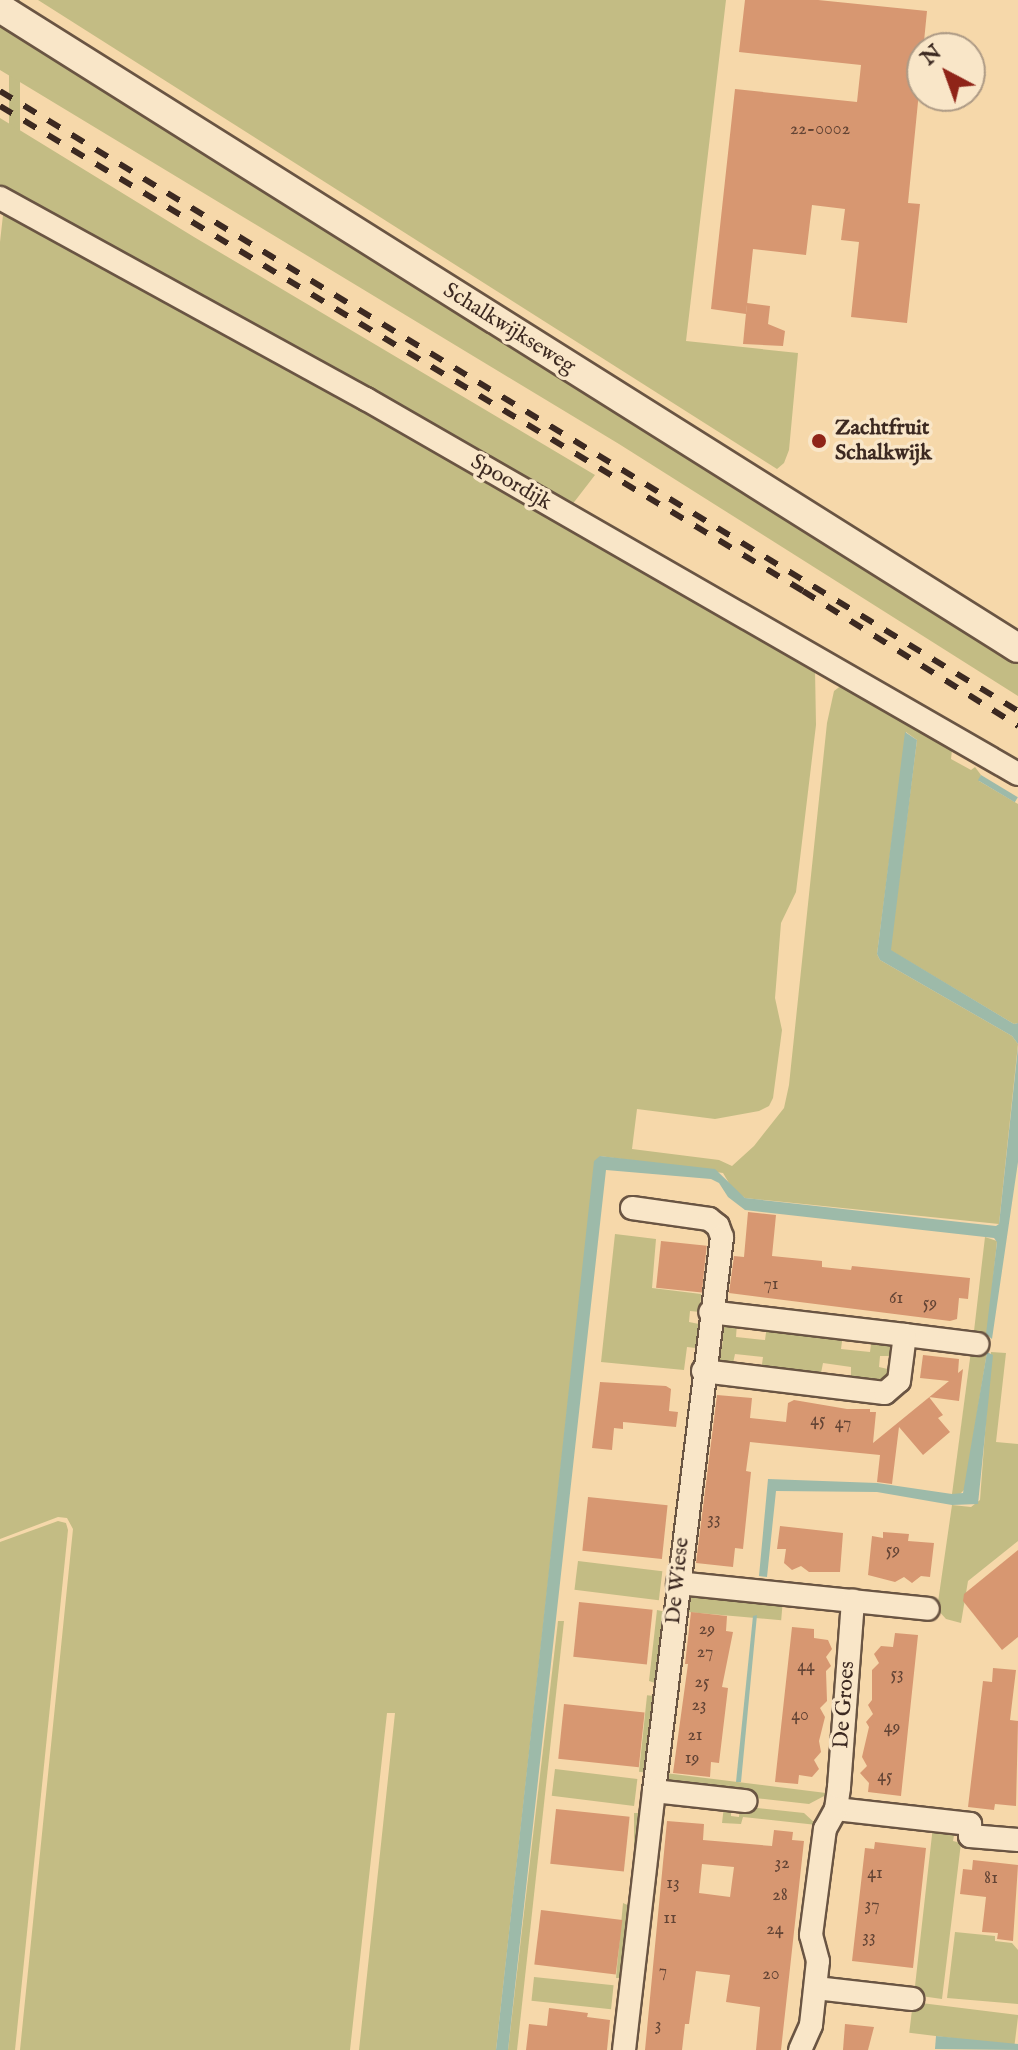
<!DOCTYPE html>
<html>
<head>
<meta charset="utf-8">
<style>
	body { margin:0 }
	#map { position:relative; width:1018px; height:2050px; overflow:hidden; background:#f6d8aa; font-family:"IM FELL English",serif }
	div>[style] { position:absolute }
	.green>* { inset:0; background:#c3bc84; transform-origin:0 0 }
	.water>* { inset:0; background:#9dbaa9; transform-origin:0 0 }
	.building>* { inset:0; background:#d79771; transform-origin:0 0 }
	.roads { filter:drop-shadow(2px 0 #6a5543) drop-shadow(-2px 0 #6a5543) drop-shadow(0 2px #6a5543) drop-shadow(0 -2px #6a5543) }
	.minor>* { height:22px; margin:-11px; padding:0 11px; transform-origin:11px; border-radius:11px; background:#f9e6c8 }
	.tertiary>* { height:28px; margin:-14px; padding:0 14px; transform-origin:14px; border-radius:14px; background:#f9e6c8 }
	.rail>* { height:6px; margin-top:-3px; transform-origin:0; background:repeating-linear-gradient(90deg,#3c2921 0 14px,transparent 0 28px) }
	.dots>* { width:22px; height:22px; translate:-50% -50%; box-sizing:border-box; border:4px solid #f9e6c8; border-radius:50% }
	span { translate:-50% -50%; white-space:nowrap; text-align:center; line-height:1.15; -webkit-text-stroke:7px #f9e6c8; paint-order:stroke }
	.number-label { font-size:18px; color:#634435 }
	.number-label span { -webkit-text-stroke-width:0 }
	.street-label { font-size:22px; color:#3c2921 }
	.poi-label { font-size:22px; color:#3c2921; font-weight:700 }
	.left { translate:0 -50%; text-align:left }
	.north { position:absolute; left:906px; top:32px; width:80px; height:80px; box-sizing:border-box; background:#f9e6c8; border:2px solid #ad9a85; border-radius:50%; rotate:319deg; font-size:22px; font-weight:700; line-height:32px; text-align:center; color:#3c2921 }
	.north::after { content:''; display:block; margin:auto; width:28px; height:36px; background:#8f2418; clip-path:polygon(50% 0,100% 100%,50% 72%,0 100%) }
</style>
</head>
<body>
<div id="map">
	<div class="green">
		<div style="left:9px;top:0;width:11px;height:885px"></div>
		<div style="clip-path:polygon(38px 0,726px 0,686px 341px,798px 353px,789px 450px,784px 463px,777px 469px)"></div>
		<div style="clip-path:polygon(0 18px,1018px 658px,1018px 696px,619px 444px,0 70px)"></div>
		<div style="clip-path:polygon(0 118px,194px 237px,595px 475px,568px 510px,0 188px)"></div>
		<div style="clip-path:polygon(4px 206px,530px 501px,533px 508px,573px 532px,582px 530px,815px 669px,816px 725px,796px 892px,781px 923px,775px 998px,782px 1030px,773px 1098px,769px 1106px,759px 1111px,715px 1119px,637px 1109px,632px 1149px,719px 1160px,732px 1166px,754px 1146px,784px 1108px,789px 1085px,827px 723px,834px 691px,846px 682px,937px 735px,939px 742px,952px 750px,951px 759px,971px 770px,975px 767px,981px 775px,979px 781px,1018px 804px,1018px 1023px,1014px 1024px,890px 950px,917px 740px,906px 732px,877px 954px,880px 960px,1012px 1036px,1018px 1044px,999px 1224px,745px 1198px,732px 1188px,723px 1173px,600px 1156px,574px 1349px,496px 2050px,359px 2050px,395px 1713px,387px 1713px,350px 2050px,20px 2050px,73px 1529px,67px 1518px,58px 1517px,0 1539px,0 242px)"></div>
		<div style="clip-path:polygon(615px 1234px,656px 1239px,652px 1288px,701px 1294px,700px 1312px,690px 1311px,689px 1322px,699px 1324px,696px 1348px,687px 1347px,684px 1370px,601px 1362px)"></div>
		<div style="clip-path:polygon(985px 1237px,997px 1241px,987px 1338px,982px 1337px,982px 1332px,974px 1331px)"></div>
		<div style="clip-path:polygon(737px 1323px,736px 1337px,765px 1340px,767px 1325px,843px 1334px,841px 1349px,870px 1352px,872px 1337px,892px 1342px,893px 1356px,880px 1356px,879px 1367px,892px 1370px,886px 1382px,851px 1381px,851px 1367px,823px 1363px,820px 1378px,761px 1371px,763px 1357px,735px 1354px,732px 1368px,719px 1366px,711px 1348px,722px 1348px,723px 1336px,712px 1335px,716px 1325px)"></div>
		<div style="clip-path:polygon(971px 1351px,987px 1352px,965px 1489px,959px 1495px,952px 1494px)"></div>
		<div style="clip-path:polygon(991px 1352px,1006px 1353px,996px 1442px,1018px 1444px,1018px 1541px,968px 1581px,961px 1623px,946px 1619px,937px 1609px,952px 1505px,971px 1507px,980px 1500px)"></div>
		<div style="clip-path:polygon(58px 1521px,66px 1523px,68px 1530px,15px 2050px,0 2050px,0 1542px)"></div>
		<div style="left:578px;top:1561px;width:85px;height:29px;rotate:7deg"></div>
		<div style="left:689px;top:1595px;width:94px;height:17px;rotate:5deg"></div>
		<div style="clip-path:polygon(657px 1610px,666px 1612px,655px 1683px,649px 1681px)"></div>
		<div style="clip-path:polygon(558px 1621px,564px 1621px,517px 2050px,508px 2050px)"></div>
		<div style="left:654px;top:1696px;width:77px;height:7px;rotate:96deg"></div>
		<div style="left:555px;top:1769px;width:83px;height:27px;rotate:7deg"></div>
		<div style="clip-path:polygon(665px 1773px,826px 1793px,826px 1795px,809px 1804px,745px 1797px,673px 1785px)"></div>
		<div style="clip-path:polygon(724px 1806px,731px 1807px,731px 1816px,739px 1817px,740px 1806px,804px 1813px,817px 1825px,743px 1817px,741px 1824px,722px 1823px)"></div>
		<div style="left:634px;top:1813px;width:9px;height:76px"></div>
		<div style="clip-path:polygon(933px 1826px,955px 1830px,953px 1841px,961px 1843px,942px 1999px,914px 1995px)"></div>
		<div style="clip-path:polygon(623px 1903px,632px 1907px,623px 1978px,616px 1978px)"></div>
		<div style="clip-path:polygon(955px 1932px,995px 1936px,995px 1941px,1012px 1943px,1018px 1950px,1018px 2004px,947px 1998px)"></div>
		<div style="left:534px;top:1977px;width:80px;height:24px;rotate:6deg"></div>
		<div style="left:913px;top:2002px;width:106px;height:31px;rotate:7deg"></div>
	</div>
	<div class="water">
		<div style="clip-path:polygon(905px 732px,917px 740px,891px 950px,1014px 1024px,1018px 1023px,1018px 1044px,1012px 1036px,880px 960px,877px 954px)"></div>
		<div style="left:981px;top:775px;width:43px;height:6px;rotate:31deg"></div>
		<div style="clip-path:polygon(1018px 1047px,1018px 1162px,992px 1339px,986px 1334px,997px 1242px,994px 1238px,745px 1210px,728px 1197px,719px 1183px,711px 1179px,606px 1170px,508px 2050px,496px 2050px,594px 1161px,600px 1156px,715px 1169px,745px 1198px,996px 1226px,999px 1224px)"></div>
		<div style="clip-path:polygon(987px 1352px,993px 1355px,978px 1504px,952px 1505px,877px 1492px,776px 1491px,767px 1577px,759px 1576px,768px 1479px,877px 1483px,952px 1494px,963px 1493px)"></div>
		<div style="clip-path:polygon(757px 1615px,741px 1782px,736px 1782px,753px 1616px)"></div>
		<div style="clip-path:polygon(936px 2036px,1018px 2044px,1018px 2050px,935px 2049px)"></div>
	</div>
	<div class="building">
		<div style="clip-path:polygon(745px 0,818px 0,927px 11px,908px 203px,920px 204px,907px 323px,851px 317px,859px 242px,841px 240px,845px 209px,812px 205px,806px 255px,753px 249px,746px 314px,711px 309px,735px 89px,857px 102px,861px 65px,739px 52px)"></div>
		<div style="clip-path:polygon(747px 303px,770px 306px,768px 324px,785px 331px,783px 346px,743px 344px)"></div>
		<div style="clip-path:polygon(748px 1212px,776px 1215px,772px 1256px,822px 1261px,822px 1267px,851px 1270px,852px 1266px,970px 1278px,968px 1299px,959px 1298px,957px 1319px,950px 1321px,729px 1293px,734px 1256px,744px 1257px)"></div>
		<div style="left:661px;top:1241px;width:46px;height:47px;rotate:6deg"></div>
		<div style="clip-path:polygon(923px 1355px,959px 1359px,958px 1373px,963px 1369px,959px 1401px,929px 1397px,943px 1415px,938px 1418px,950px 1432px,923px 1455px,899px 1427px,892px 1484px,877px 1482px,880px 1455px,750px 1442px,746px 1471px,751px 1472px,743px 1549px,735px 1548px,733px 1567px,696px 1563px,717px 1395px,752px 1398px,750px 1418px,786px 1422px,788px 1403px,794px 1400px,847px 1409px,870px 1409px,870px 1412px,876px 1412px,873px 1443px,949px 1381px,920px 1378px)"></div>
		<div style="clip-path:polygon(600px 1382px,666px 1386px,671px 1389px,669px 1411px,678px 1412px,676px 1427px,623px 1422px,623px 1429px,614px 1428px,612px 1450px,592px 1448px)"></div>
		<div style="left:588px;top:1497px;width:80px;height:54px;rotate:6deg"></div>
		<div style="clip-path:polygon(780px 1526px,843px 1533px,840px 1572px,809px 1572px,801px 1566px,792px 1570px,784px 1563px,786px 1549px,777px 1549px)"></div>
		<div style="clip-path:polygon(883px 1532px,909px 1534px,908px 1541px,934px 1543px,930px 1577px,921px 1576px,912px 1583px,904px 1577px,895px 1582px,868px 1575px,872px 1536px,883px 1538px)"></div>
		<div style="clip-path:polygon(1018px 1550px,1018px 1637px,1002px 1650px,963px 1601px,964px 1594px)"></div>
		<div style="left:579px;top:1602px;width:74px;height:55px;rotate:6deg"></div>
		<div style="clip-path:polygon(691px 1612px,727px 1616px,726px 1631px,733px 1632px,722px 1687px,728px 1688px,719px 1763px,711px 1762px,710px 1777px,673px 1773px,688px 1664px,685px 1664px)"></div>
		<div style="clip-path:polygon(792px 1627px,814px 1629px,814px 1638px,828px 1640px,832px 1649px,826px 1657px,831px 1666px,826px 1671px,827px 1701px,820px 1708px,825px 1717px,819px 1741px,821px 1752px,814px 1760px,819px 1769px,812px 1777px,799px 1775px,798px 1784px,775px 1782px)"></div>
		<div style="clip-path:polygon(895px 1633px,918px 1635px,901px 1796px,868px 1792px,869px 1783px,860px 1773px,867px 1766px,862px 1757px,869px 1727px,866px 1722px,873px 1714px,868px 1705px,872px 1700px,872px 1670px,879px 1663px,874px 1654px,881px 1646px,893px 1647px)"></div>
		<div style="clip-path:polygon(993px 1668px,1016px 1670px,1010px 1720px,1018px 1721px,1016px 1806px,995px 1804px,994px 1810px,968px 1807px,983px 1681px,992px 1682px)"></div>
		<div style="left:564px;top:1704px;width:81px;height:55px;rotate:6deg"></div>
		<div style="left:556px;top:1809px;width:74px;height:55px;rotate:6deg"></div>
		<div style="clip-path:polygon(evenodd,667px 1821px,704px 1824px,703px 1840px,772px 1846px,774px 1830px,793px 1832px,792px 1840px,804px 1841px,781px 2050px,756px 2050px,760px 2007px,726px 2002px,730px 1975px,696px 1971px,689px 2024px,685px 2024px,682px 2050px,645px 2050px,667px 1821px,702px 1864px,734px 1867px,730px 1897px,699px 1893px,702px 1864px)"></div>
		<div style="clip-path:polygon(875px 1842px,926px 1848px,913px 1968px,852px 1961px,865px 1848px,874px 1849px)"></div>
		<div style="clip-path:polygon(973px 1860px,1018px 1865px,1013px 1941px,997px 1939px,998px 1933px,982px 1932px,986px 1897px,960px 1894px,963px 1869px,972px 1870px)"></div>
		<div style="left:541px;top:1910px;width:82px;height:55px;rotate:7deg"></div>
		<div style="clip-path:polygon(549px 2008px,588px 2013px,587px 2017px,610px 2020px,607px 2050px,526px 2050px,529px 2024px,547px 2026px)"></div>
		<div style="clip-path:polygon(845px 2024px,874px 2027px,868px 2050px,843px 2050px)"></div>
	</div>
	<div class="roads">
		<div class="minor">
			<div style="left:0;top:198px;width:418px;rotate:28.8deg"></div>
			<div style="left:366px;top:399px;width:752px;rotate:29.91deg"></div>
			<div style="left:632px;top:1208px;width:78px;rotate:8.1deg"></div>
			<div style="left:709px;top:1219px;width:11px;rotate:38deg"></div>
			<div style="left:718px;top:1226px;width:12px;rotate:70deg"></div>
			<div style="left:722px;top:1237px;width:558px;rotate:97deg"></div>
			<div style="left:905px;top:1335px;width:73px;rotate:7.1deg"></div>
			<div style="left:703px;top:1371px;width:183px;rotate:6.9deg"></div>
			<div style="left:885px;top:1393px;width:18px;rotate:-41deg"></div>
			<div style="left:899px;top:1381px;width:46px;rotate:-82.6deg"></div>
			<div style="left:905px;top:1335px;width:196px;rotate:-173.3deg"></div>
			<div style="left:678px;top:1583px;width:251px;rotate:5.9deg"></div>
			<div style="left:836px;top:1809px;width:135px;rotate:6.4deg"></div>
			<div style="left:970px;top:1824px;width:12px;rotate:90deg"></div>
			<div style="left:970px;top:1836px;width:48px;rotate:4.8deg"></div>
			<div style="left:816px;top:1988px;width:97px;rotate:6.5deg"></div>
			<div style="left:624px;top:2050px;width:261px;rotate:-83.4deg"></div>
			<div style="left:654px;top:1791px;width:92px;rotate:6.3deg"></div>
			<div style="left:800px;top:2050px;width:27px;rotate:-66deg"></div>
			<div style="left:811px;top:2025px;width:64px;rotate:-83.8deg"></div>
			<div style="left:818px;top:1961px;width:27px;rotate:-105deg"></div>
			<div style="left:811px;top:1935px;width:107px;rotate:-82.5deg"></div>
			<div style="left:825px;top:1829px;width:23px;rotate:-61deg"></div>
			<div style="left:836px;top:1809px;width:22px;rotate:-82deg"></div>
			<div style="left:839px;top:1787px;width:187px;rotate:-85.7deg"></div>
		</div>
		<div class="tertiary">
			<div style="left:0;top:8px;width:1202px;rotate:32.16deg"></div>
		</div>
	</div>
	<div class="rail">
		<div style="left:0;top:91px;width:1192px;rotate:31.34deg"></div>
		<div style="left:0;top:106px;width:938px;rotate:31.13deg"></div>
		<div style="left:803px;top:591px;width:254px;rotate:32.1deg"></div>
	</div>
	<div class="dots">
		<div style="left:819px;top:441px;background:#8f2418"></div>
	</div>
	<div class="number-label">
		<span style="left:820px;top:130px">22-0002</span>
		<span style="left:771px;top:1285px">71</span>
		<span style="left:896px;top:1299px">61</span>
		<span style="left:930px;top:1304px">59</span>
		<span style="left:818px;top:1421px">45</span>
		<span style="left:843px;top:1424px">47</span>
		<span style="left:714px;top:1520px">33</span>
		<span style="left:893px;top:1551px">59</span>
		<span style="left:707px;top:1630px">29</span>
		<span style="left:705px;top:1653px">27</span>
		<span style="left:806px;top:1667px">44</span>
		<span style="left:897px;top:1675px">53</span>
		<span style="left:702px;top:1683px">25</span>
		<span style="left:699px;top:1706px">23</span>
		<span style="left:800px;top:1716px">40</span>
		<span style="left:892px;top:1728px">49</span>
		<span style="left:695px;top:1736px">21</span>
		<span style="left:692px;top:1759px">19</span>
		<span style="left:885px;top:1777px">45</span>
		<span style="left:782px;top:1864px">32</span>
		<span style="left:875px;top:1874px">41</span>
		<span style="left:991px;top:1879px">81</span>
		<span style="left:673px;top:1884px">13</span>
		<span style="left:780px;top:1896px">28</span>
		<span style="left:872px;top:1906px">37</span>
		<span style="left:670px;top:1919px">11</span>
		<span style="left:775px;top:1930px">24</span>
		<span style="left:869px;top:1938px">33</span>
		<span style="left:663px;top:1972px">7</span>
		<span style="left:771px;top:1975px">20</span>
		<span style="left:658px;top:2026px">3</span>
	</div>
	<div class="street-label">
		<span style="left:509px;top:329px;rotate:32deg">Schalkwijkseweg</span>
		<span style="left:511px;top:483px;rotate:30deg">Spoordijk</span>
		<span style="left:678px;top:1581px;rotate:-84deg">De Wiese</span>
		<span style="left:845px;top:1705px;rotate:-86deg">De Groes</span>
	</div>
	<div class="poi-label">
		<span class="left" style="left:835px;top:441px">Zachtfruit<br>Schalkwijk</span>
	</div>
	<div class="north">N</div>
</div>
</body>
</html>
